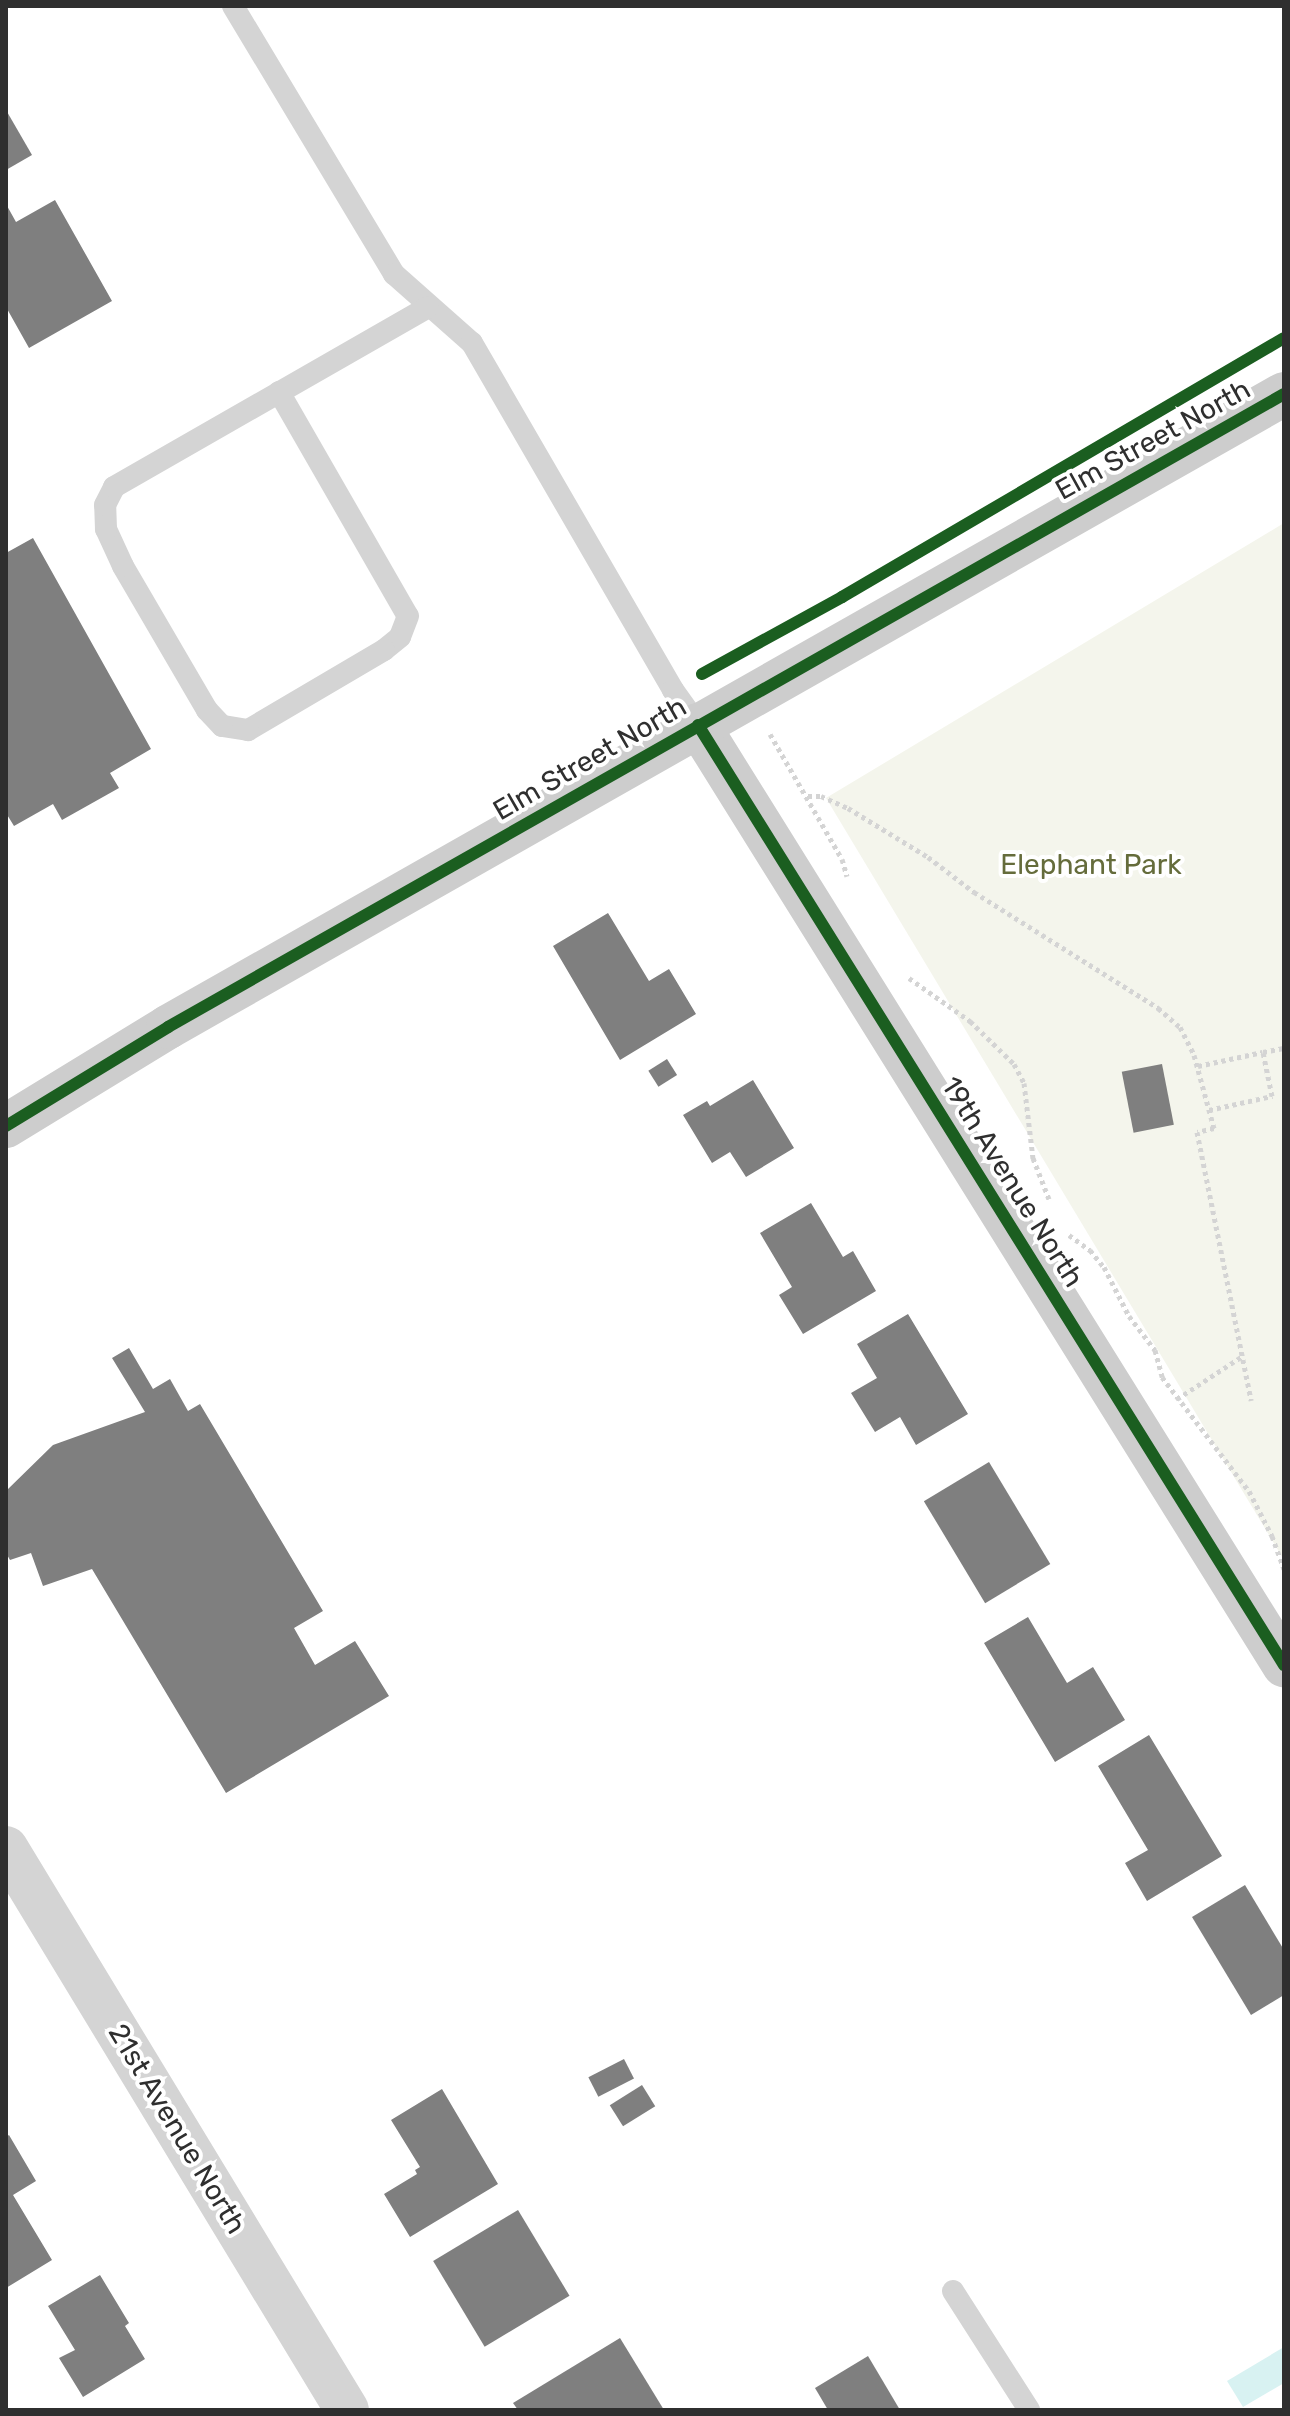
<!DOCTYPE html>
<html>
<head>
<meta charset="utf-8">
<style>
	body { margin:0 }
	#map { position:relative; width:1290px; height:2416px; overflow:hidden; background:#fff; font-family:Rubik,sans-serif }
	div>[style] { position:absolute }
	.green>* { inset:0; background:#f4f5ec }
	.water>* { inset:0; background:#d8f2f2 }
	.building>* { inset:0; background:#7f7f7f; transform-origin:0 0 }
	.path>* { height:5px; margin-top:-2.5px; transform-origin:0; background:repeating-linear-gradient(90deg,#d4d4d4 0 4px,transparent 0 8px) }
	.lane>* { height:22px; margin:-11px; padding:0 11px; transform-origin:11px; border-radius:11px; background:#d4d4d4 }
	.street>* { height:44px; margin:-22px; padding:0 22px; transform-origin:22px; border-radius:22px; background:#d4d4d4 }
	.secondary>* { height:44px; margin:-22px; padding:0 22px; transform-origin:22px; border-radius:22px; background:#cdcdcd }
	.cycleway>* { height:12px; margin:-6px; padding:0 6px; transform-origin:6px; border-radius:6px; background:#1b5e20 }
	span { translate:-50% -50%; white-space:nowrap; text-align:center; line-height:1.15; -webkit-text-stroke:8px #fff; paint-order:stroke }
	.street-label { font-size:28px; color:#2f2f2f }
	.park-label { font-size:28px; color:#656c3b }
	.frame { position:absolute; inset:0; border:8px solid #2f2f2f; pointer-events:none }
</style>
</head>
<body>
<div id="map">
	<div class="green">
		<div style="clip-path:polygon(1284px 523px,1284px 1560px,826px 798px)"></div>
	</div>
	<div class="water">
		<div style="clip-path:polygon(1284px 2347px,1284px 2383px,1243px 2407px,1227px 2381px)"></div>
	</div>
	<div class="building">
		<div style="clip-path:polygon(6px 110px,32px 155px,6px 170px)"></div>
		<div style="clip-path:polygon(55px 200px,112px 301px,29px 348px,6px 307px,6px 204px,16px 222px)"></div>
		<div style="clip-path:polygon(33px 538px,151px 749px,110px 773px,119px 788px,62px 820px,53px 804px,14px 826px,6px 813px,6px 553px)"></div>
		<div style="clip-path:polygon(608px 913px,649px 981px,669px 969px,696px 1014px,620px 1060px,553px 946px)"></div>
		<div style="left:667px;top:1059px;width:19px;height:22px;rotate:58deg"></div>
		<div style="left:1162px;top:1064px;width:62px;height:41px;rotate:79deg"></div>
		<div style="clip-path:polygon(753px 1080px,794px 1148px,746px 1177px,730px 1152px,712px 1163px,683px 1115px,707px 1101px,710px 1106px)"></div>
		<div style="clip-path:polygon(811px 1203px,843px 1257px,853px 1251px,876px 1291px,803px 1334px,779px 1295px,792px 1287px,760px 1233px)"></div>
		<div style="clip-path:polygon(908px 1314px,968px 1414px,916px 1445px,900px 1417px,875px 1432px,851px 1393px,877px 1378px,857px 1344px)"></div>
		<div style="clip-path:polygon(129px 1348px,153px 1389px,170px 1379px,188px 1411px,200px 1404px,323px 1611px,294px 1628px,315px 1665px,355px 1641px,389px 1696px,226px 1793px,92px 1569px,43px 1586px,31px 1553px,10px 1560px,6px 1553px,6px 1491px,53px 1445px,145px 1412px,112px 1358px)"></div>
		<div style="left:989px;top:1462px;width:119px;height:76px;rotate:59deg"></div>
		<div style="clip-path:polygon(1028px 1617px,1067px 1683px,1093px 1667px,1125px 1720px,1055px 1762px,984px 1643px)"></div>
		<div style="clip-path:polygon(1149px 1735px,1222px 1856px,1147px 1901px,1125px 1863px,1148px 1850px,1098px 1766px)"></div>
		<div style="clip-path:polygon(1245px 1885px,1284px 1950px,1284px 1995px,1251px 2015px,1192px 1917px)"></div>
		<div style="left:624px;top:2059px;width:22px;height:40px;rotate:63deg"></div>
		<div style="left:642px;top:2085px;width:25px;height:38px;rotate:58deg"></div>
		<div style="clip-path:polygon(442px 2089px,498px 2184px,410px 2237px,384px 2194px,417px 2174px,415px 2170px,420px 2167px,391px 2120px)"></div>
		<div style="clip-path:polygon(9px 2135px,36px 2181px,13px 2195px,52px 2260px,6px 2288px,6px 2137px)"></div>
		<div style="left:518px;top:2210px;width:100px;height:99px;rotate:59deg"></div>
		<div style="clip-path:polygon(100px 2275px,129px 2323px,125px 2326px,145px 2359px,83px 2397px,59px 2358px,75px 2350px,48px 2306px)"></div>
		<div style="clip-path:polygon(620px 2338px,664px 2410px,518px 2410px,513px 2403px)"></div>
		<div style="clip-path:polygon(868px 2356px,900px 2410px,828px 2410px,815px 2388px)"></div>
	</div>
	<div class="path">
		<div style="left:770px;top:734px;width:144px;rotate:60.1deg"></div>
		<div style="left:842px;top:859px;width:18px;rotate:74deg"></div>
		<div style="left:808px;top:796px;width:13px"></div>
		<div style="left:821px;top:796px;width:30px;rotate:24deg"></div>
		<div style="left:848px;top:808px;width:94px;rotate:31.5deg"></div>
		<div style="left:928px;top:857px;width:58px;rotate:37.3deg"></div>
		<div style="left:974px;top:892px;width:218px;rotate:32.2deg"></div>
		<div style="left:1158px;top:1008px;width:29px;rotate:41deg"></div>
		<div style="left:1180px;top:1027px;width:31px;rotate:63deg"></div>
		<div style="left:1194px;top:1055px;width:76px;rotate:74.7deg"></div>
		<div style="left:1214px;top:1128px;width:17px;rotate:167deg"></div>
		<div style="left:1197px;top:1132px;width:274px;rotate:78.6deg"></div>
		<div style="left:909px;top:978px;width:75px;rotate:35.2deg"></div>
		<div style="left:970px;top:1021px;width:62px;rotate:44.3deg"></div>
		<div style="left:1014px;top:1064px;width:21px;rotate:62deg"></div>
		<div style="left:1024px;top:1083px;width:76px;rotate:83.2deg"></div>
		<div style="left:1033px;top:1158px;width:44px;rotate:68.7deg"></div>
		<div style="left:1198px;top:1066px;width:66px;rotate:-12.2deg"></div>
		<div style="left:1209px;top:1110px;width:65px;rotate:-12.5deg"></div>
		<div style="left:1272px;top:1096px;width:45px;rotate:-101.6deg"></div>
		<div style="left:1263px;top:1052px;width:21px;rotate:-11deg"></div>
		<div style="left:1069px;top:1235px;width:26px;rotate:36deg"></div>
		<div style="left:1090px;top:1250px;width:22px;rotate:51deg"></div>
		<div style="left:1104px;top:1267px;width:55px;rotate:63deg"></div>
		<div style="left:1129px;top:1316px;width:43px;rotate:52.6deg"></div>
		<div style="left:1155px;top:1350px;width:28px;rotate:75deg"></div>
		<div style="left:1162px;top:1377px;width:143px;rotate:52.7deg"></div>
		<div style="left:1249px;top:1491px;width:51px;rotate:62.9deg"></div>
		<div style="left:1272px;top:1536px;width:35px;rotate:70deg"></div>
		<div style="left:1177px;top:1399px;width:77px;rotate:-33.3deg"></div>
	</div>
	<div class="lane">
		<div style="left:233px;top:6px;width:313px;rotate:59deg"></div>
		<div style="left:394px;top:274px;width:104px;rotate:41.5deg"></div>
		<div style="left:472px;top:343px;width:401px;rotate:59.9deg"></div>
		<div style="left:673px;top:690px;width:43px;rotate:54.5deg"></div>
		<div style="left:279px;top:392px;width:258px;rotate:60.1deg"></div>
		<div style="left:408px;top:616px;width:22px;rotate:111deg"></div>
		<div style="left:400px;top:637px;width:21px;rotate:141deg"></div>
		<div style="left:384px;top:650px;width:158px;rotate:149.5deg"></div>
		<div style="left:248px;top:730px;width:26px;rotate:-171deg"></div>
		<div style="left:222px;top:726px;width:22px;rotate:-133deg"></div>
		<div style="left:207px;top:710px;width:167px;rotate:-120.3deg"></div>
		<div style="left:123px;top:566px;width:41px;rotate:-114.7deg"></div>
		<div style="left:106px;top:529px;width:24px;rotate:-92deg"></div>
		<div style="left:105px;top:505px;width:20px;rotate:-63deg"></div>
		<div style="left:114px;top:487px;width:362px;rotate:-29.8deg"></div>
		<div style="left:953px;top:2291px;width:141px;rotate:57.4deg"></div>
	</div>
	<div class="street">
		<div style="left:6px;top:1848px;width:657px;rotate:58.75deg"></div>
	</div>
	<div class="secondary">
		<div style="left:698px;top:725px;width:1108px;rotate:58.06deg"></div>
		<div style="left:6px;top:1126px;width:190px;rotate:-31.4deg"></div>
		<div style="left:168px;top:1027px;width:1283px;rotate:-29.56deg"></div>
	</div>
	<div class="cycleway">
		<div style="left:702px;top:674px;width:160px;rotate:-28.8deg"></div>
		<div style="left:842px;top:597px;width:512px;rotate:-30.37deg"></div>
		<div style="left:698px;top:725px;width:1108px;rotate:58.06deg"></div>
		<div style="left:6px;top:1126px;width:190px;rotate:-31.4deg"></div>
		<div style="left:168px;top:1027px;width:1283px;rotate:-29.56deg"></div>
	</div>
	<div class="street-label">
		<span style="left:1153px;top:440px;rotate:-29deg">Elm Street North</span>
		<span style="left:590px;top:759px;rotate:-30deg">Elm Street North</span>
		<span style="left:1012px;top:1182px;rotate:58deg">19th Avenue North</span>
		<span style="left:177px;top:2129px;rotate:59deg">21st Avenue North</span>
	</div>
	<div class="park-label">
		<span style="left:1091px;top:865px">Elephant Park</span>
	</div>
	<div class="frame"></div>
</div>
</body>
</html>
